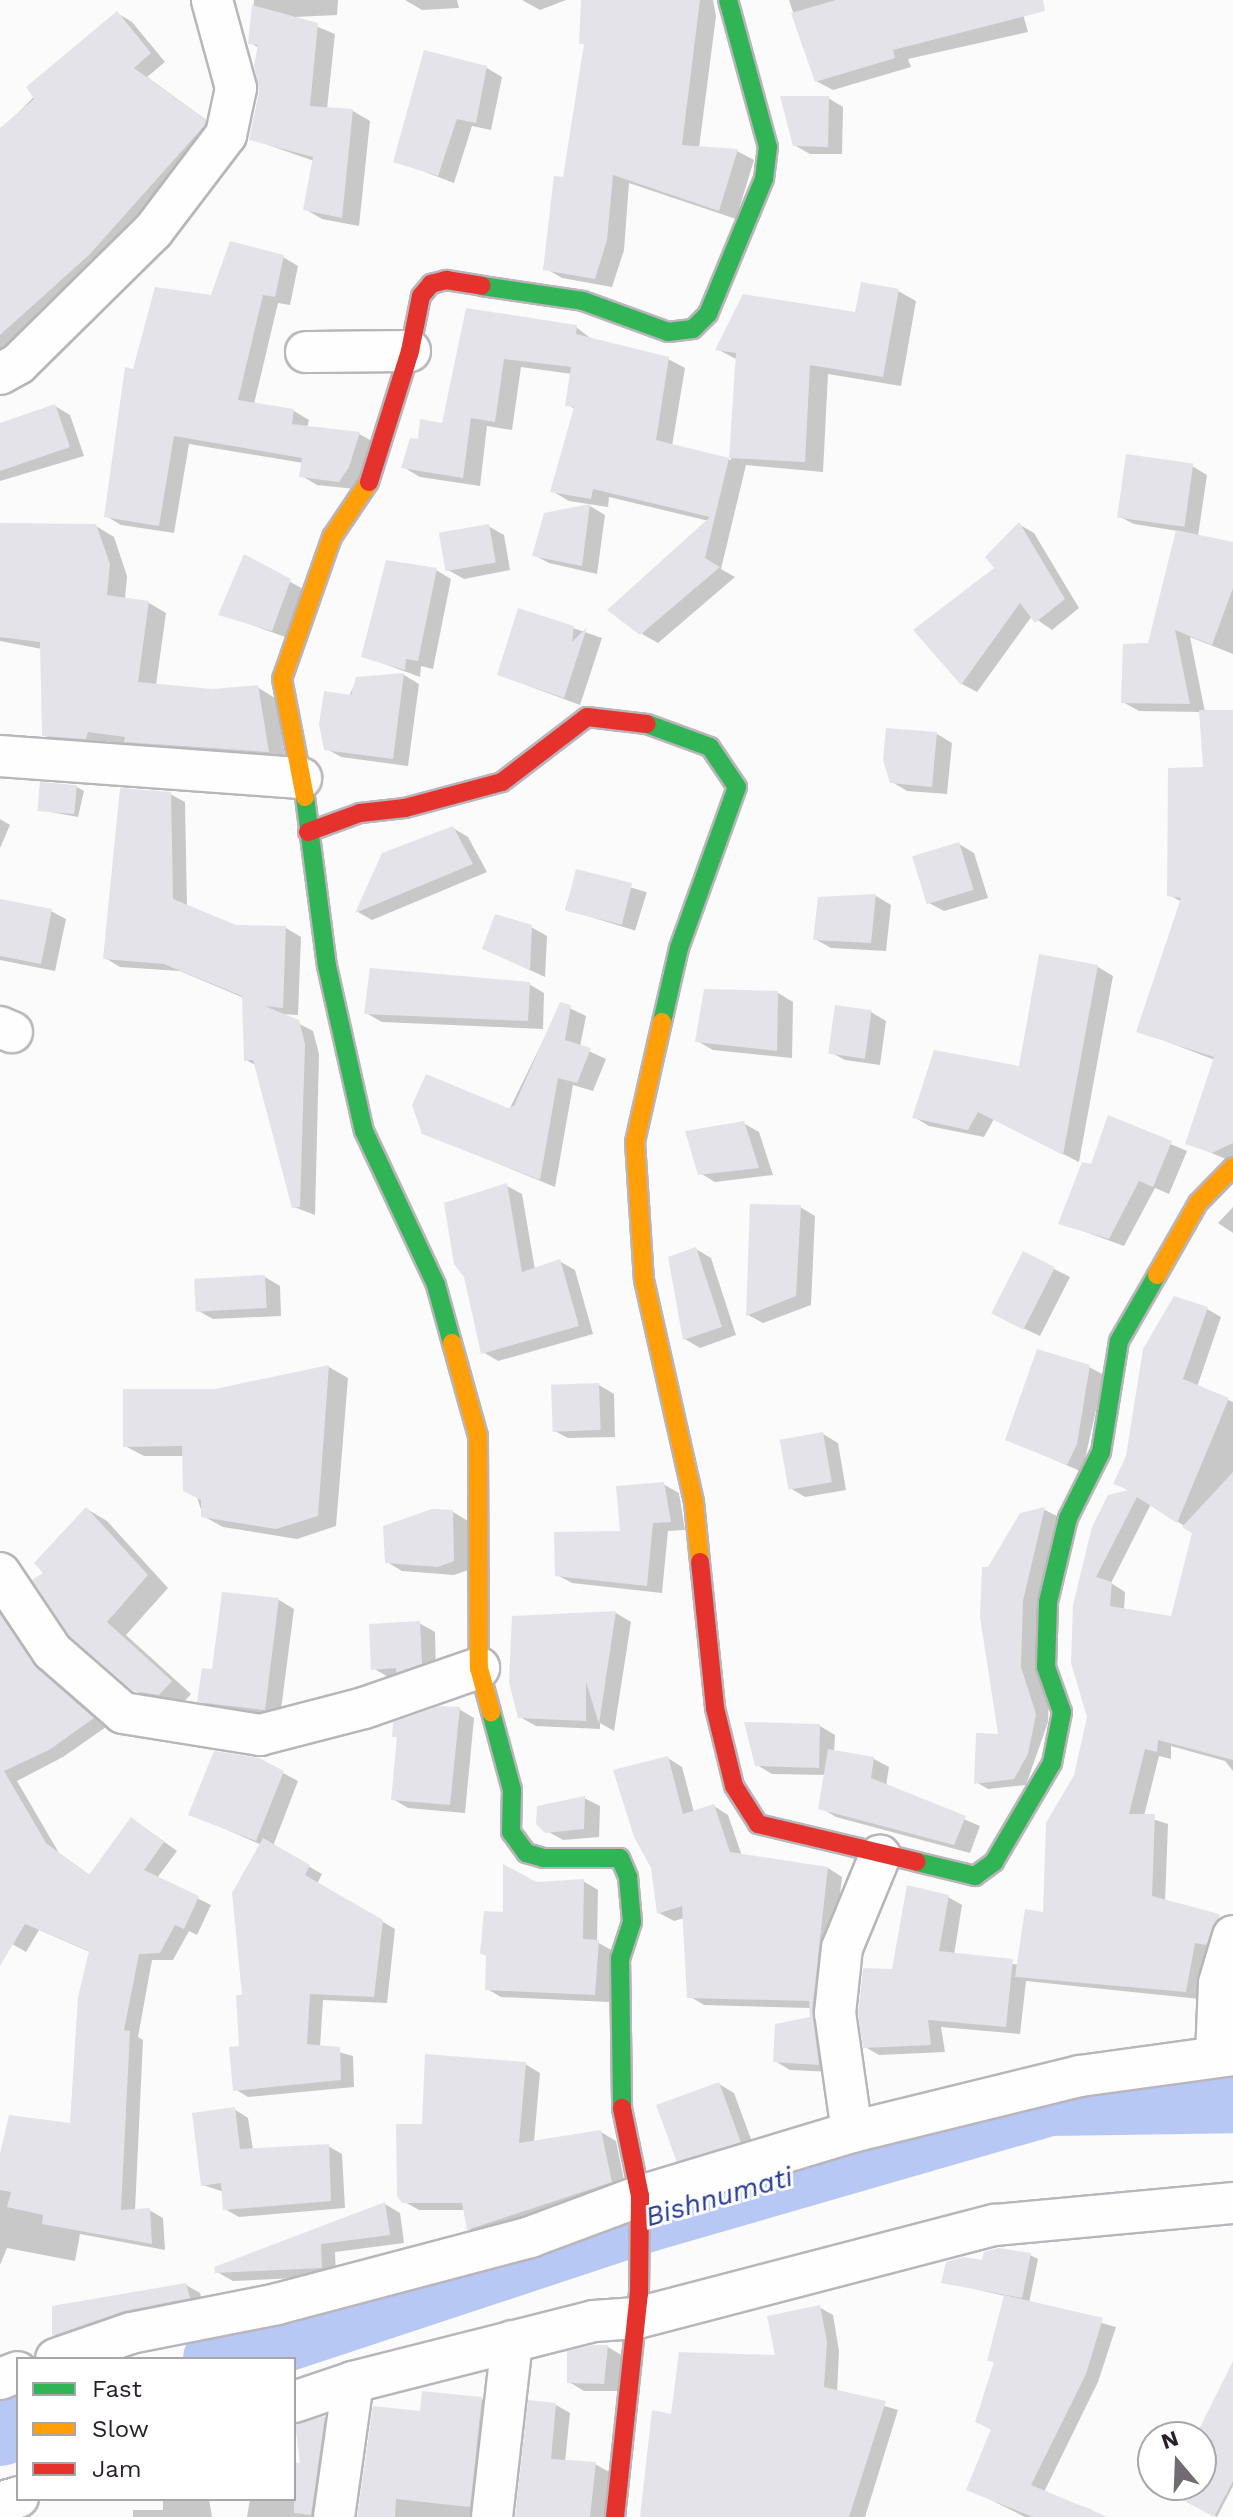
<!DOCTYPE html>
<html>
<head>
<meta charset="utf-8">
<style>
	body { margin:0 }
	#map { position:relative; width:1233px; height:2517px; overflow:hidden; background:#fbfbfb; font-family:"Work Sans",sans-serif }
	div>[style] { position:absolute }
	.shadow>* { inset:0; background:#0003; transform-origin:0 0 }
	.river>* { height:70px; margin:-35px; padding:0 35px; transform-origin:35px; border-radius:35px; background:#b7c8f5 }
	.building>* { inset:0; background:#e4e3ea; transform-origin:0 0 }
	.roads { filter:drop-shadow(2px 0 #b9b5bb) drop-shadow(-2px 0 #b9b5bb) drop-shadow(0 2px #b9b5bb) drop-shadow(0 -2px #b9b5bb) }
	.street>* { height:40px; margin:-20px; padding:0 20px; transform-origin:20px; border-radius:20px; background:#fefefe }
	.fast>* { height:18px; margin:-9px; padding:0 9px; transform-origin:9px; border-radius:9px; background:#30b455 }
	.slow>* { height:18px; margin:-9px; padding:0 9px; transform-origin:9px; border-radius:9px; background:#ff9f0a }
	.jam>* { height:18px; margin:-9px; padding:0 9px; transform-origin:9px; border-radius:9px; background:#e5322d }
	span { translate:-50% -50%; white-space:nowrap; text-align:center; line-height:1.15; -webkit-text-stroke:6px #fff; paint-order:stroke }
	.water-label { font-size:28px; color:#283c98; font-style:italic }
	.legend { position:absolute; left:16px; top:2357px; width:280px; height:144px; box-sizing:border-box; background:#fff; border:2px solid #a9a5aa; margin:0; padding:10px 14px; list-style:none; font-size:24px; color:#271f2a }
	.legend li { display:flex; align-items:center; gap:16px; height:40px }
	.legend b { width:40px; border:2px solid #a9a5aa }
	.north { position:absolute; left:1137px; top:2421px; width:80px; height:80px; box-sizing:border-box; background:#fff; border:2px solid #a9a5aa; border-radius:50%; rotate:341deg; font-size:22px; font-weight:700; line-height:32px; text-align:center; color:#271f2a }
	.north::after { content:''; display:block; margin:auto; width:28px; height:36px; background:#716c73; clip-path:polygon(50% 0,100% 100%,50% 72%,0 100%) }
</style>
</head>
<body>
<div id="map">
	<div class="shadow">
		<div style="clip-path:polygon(254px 0,338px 0,337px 15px,294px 17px,335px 34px,327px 109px,353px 111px,370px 121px,359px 226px,322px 219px,305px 209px,314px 161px,251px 139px,261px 92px,260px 48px,250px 43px)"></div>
		<div style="clip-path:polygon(405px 0,457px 0,459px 8px,422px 10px)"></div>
		<div style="clip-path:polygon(522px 0,566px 0,540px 10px)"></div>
		<div style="clip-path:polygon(648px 0,713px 0,716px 16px,699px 148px,737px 151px,754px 160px,736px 219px,629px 183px,624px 250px,612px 287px,562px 278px,545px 268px,565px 179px)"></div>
		<div style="clip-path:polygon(789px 0,1019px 0,1028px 32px,908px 59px,911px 67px,833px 90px,816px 81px)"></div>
		<div style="clip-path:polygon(117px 13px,132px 22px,165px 62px,147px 77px,220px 130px,195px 165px,0 364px,0 131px)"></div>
		<div style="clip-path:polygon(487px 68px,502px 77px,491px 130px,472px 126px,454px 183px,396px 161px)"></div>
		<div style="clip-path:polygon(828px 98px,843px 107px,842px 154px,810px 154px,794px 145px)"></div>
		<div style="clip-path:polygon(283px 257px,298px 266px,290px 305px,278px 303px,254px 404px,294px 411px,309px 420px,307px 428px,359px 434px,374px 442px,355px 489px,317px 485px,302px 476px,303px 463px,189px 444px,174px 533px,121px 525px,106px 516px,134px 371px,212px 298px)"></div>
		<div style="clip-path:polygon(898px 291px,916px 301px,901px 386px,828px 374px,823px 472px,746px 465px,721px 569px,735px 577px,658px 643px,642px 634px,709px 521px,609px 497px,608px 507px,569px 501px,552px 491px,576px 409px,567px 405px,572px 374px,521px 367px,512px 430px,487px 426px,480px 486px,420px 477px,403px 467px,419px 441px,443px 425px,467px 311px,576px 327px,593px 340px,668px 359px,685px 368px,672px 446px,731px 460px,738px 360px,717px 349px,857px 315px)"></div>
		<div style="clip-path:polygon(55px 406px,70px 415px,84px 456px,0 481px,0 425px)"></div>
		<div style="clip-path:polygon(1192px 466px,1207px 475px,1198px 536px,1233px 544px,1233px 654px,1190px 637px,1205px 712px,1233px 712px,1233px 1157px,1228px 1160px,1188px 1143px,1215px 1060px,1139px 1031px,1182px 902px,1169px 895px,1205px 768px,1201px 712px,1139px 711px,1123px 702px,1150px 645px,1178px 531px,1134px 524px,1118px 516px)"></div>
		<div style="clip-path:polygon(590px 506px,605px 515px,597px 574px,549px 563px,534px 555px,545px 515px)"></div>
		<div style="clip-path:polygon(0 525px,96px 526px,114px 537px,127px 576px,125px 599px,149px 603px,166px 613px,156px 685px,212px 691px,257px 687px,275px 698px,286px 761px,144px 751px,106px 741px,104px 748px,62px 745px,44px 735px,42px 649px,0 641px)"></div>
		<div style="clip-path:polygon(1020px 525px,1034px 533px,1079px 608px,1052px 630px,1032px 616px,977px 692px,962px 684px,916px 631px,997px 569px)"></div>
		<div style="clip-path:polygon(488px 526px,504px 535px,510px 570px,464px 579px,448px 570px)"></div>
		<div style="clip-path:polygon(245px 557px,305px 590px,288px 638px,221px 614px)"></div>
		<div style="clip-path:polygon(436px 570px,451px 579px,433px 669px,421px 666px,420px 677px,363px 656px)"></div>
		<div style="clip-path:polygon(573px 628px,602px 638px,580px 705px,499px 675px)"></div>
		<div style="clip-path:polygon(404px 675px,419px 684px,408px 766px,341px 757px,325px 748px,357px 679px)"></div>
		<div style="clip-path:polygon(937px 734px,952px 743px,947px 794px,907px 791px,892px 782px)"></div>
		<div style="clip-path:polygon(77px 787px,84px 791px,78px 817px,40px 810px)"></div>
		<div style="clip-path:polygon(170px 794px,185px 802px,187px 907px,236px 927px,286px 928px,301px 937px,298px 1015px,280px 1014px,313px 1031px,319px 1054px,315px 1215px,294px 1207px,257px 1066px,246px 1060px,244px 998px,180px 971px,120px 967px,105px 958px)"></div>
		<div style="clip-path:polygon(0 819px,10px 825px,0 848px)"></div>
		<div style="clip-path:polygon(453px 828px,468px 837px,487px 872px,372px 920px,358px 912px,383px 855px)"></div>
		<div style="clip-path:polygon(959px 844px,974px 853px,988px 898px,944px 911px,929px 903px)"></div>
		<div style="left:577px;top:871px;width:73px;height:40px;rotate:17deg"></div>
		<div style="clip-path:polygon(876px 896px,891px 905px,886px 951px,831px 948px,815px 939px,820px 899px)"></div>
		<div style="clip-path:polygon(0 901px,51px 911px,66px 919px,55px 971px,0 960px)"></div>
		<div style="clip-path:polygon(531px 927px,547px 936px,545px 977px,499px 956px)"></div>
		<div style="clip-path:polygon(1040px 956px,1098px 967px,1113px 976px,1079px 1162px,994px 1119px,984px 1137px,929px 1126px,914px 1117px,1021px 1069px)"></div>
		<div style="clip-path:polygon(529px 984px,544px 993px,543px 1029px,382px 1022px,366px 1013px)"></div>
		<div style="clip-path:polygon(778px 993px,793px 1002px,792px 1058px,713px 1050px,697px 1041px)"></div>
		<div style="clip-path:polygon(561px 1004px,586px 1016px,580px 1047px,606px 1059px,593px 1091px,573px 1085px,555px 1187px,424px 1133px,509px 1110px)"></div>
		<div style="clip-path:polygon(871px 1012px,886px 1021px,880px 1065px,845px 1060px,830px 1052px)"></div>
		<div style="clip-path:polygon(1109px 1118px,1187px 1151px,1169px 1194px,1155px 1188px,1124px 1246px,1061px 1223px,1093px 1167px)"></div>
		<div style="clip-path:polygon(743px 1123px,759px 1132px,773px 1175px,715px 1182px,700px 1173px)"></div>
		<div style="clip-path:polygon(507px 1186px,522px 1194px,535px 1270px,559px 1261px,575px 1270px,593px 1334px,498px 1361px,483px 1352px)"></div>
		<div style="clip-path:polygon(800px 1207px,815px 1216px,811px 1305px,763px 1323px,748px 1315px)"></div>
		<div style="clip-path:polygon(1233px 1207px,1233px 1233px,1218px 1223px)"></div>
		<div style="clip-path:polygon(696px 1249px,711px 1258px,736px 1335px,700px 1348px,685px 1339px)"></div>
		<div style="clip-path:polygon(1024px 1254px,1070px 1277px,1040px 1336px,1010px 1322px)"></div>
		<div style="clip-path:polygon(265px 1277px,280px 1286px,281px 1316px,213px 1319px,197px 1310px)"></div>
		<div style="clip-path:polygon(evenodd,1207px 1309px,1221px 1317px,1197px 1387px,1233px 1402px,1233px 1771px,1225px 1761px,1171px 1746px,1171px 1759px,1159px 1756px,1144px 1816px,1168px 1824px,1165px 1902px,1232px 1923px,1200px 1999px,1026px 1981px,1020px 2034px,941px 2027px,945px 2052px,879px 2055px,865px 2047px,894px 1971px,948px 1897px,962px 1905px,954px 1955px,1019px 1965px,1045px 1914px,1089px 1716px,1075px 1606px,1131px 1492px,1116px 1483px,1207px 1309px,1151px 1504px,1195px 1533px,1172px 1618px,1124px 1611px,1125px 1592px,1111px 1583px,1151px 1504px)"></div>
		<div style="clip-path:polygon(329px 1367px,348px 1378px,336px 1526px,297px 1539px,223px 1527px,203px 1516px,184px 1456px,144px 1456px,125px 1446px,215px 1391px)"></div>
		<div style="clip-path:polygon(1089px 1367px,1104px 1375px,1082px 1472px,1008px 1439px)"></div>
		<div style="clip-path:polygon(599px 1385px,614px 1394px,615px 1437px,568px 1438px,553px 1430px)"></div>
		<div style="clip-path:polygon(823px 1434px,838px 1443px,846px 1490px,805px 1497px,790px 1488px)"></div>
		<div style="clip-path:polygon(663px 1484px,679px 1493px,685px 1530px,668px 1531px,662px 1593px,572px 1583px,557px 1575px,622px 1533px)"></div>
		<div style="clip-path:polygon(87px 1509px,107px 1521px,168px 1588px,126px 1635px,191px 1694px,180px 1706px,156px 1702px,134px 1690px,46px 1574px)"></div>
		<div style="clip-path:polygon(1045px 1510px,1057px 1516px,1048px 1722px,1026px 1785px,988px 1789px,976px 1782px,1000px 1736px,990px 1569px,1021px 1514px)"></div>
		<div style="clip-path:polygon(453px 1512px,468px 1521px,468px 1570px,454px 1575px,402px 1571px,387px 1562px)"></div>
		<div style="clip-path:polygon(223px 1594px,279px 1600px,294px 1609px,280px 1717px,214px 1709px,199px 1700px,214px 1672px)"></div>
		<div style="clip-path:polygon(0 1610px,46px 1674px,106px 1727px,63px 1757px,17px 1781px,59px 1853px,91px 1876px,145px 1828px,177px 1851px,157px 1878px,211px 1905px,197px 1935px,189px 1931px,173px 1960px,152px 1960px,138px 2037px,143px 2040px,135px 2211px,149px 2210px,163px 2218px,165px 2250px,80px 2234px,75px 2261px,7px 2248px,0 2265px,0 2160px,72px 2126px,90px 1952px,39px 1930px,26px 1952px,0 1937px)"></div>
		<div style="clip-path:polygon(616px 1613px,631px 1622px,614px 1731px,600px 1723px,600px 1729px,536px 1726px,520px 1717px)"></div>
		<div style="clip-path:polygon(419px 1623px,435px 1632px,436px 1672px,388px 1677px,373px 1668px)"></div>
		<div style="clip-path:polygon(459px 1709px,474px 1718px,465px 1813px,408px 1808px,393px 1799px,399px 1738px,394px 1736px)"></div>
		<div style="clip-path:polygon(820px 1726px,835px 1735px,834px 1753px,874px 1759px,889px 1767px,886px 1786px,980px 1826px,970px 1853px,836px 1817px,821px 1808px,826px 1775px,772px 1774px,757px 1765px)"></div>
		<div style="clip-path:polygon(668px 1758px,682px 1767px,694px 1812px,714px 1806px,728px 1815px,742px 1856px,828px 1868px,842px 1877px,826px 2020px,833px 2072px,790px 2070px,775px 2061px,812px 2019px,811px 2008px,704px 2005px,689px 1996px,684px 1918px,674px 1921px,659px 1913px)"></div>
		<div style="clip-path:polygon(283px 1773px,298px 1781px,273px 1846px,322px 1874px,317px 1884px,395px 1929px,387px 2003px,323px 2000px,320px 2047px,353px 2056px,354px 2087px,248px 2097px,235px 2089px,262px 1845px,191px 1814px)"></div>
		<div style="clip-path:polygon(584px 1798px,600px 1806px,599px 1837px,563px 1840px,547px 1831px)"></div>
		<div style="clip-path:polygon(583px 1881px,598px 1890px,597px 1942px,613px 1951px,609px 2002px,501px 1997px,487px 1989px,488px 1957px,482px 1953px,536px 1884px)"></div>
		<div style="clip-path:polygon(525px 2064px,540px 2073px,534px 2142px,601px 2132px,616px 2141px,626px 2190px,484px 2237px,469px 2229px,466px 2210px,419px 2210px,403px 2201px,424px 2126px)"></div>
		<div style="clip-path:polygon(719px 2084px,734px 2093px,755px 2150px,694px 2168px,679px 2159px)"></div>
		<div style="clip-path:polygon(234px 2109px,248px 2118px,253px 2150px,328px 2146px,342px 2154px,345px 2208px,239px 2217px,225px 2209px,224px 2192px,203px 2185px)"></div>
		<div style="clip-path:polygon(385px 2204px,400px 2213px,404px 2243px,335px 2252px,336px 2276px,233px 2281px,217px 2272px)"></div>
		<div style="clip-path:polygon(1030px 2255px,1038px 2259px,1029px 2303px,1116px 2327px,1098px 2382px,1044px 2492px,1092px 2510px,1090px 2517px,1025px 2517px,969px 2489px,992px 2430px,977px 2422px,995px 2363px,989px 2360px,1005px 2296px,944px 2282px,984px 2263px)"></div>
		<div style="clip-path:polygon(186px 2285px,200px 2293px,203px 2305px,68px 2343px,54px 2335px)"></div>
		<div style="clip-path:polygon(819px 2307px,833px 2315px,839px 2351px,837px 2392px,898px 2410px,865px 2517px,693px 2517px,673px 2416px,777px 2357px)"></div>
		<div style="clip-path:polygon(608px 2347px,623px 2356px,619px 2391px,584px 2391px,569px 2382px,569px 2353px)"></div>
		<div style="clip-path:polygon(1233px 2369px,1233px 2486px,1217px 2517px,1181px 2498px,1172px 2485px,1201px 2485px,1197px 2437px)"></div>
		<div style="clip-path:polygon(424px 2393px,482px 2399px,496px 2407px,483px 2517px,359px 2517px,421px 2413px)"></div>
		<div style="clip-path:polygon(556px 2405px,570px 2413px,565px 2462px,595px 2464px,609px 2472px,604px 2517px,517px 2517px)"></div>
		<div style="clip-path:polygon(325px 2418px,338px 2426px,328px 2517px,247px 2517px,250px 2499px,294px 2499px,294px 2464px,302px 2466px,297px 2426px)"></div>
		<div style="clip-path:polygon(163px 2499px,209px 2499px,212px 2517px,133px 2517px,133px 2510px,163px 2510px)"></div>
	</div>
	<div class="river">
		<div style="left:218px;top:2359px;width:452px;rotate:-18.3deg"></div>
		<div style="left:647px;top:2217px;width:419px;rotate:-16.1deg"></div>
		<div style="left:1050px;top:2101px;width:183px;rotate:-0.9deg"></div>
		<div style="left:0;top:2431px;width:19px;rotate:-18deg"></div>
	</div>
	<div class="building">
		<div style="clip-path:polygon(581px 0,700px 0,682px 145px,738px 149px,719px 211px,613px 175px,607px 240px,595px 279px,543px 270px,554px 176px,563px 177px,584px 44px,579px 44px)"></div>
		<div style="clip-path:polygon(836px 0,1043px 0,1045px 11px,893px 50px,895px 58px,815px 82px,791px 13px)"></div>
		<div style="clip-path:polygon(252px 5px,318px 23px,310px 106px,353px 109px,342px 218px,303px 210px,313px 157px,249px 140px,259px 92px,254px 65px,258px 45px,248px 44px)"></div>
		<div style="clip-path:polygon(117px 11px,151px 53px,134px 68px,206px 120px,205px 125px,89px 255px,0 335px,0 128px,34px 99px,26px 87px)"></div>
		<div style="clip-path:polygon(424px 50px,487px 66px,476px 123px,457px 119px,438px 176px,393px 162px)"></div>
		<div style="clip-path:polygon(780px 96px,829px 96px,828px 147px,793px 146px)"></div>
		<div style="clip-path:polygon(230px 241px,284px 255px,275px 297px,263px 295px,238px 400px,294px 409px,292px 424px,360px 432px,349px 467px,339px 482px,299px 477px,302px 458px,174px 436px,159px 526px,104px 517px,125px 367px,133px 369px,155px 287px,211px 295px)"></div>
		<div style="clip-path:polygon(861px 282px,899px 289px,883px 377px,810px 365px,805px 462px,729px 458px,736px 353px,715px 350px,743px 294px,855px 312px)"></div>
		<div style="clip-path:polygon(466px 308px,577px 325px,576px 334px,669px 357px,656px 440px,729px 458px,705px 558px,720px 567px,640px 635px,607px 610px,710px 517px,593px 489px,591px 499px,550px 492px,574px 407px,565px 406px,571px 367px,504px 359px,495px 422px,471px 418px,463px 478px,401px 468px,410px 438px,418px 439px,420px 419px,442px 423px)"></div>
		<div style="clip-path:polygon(55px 404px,70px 447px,0 471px,0 423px)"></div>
		<div style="left:1126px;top:454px;width:68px;height:64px;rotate:8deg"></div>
		<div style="clip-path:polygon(590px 504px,582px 566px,532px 556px,544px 513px)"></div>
		<div style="clip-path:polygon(1019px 522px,1065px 599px,1035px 623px,1020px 603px,961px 685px,913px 630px,994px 568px,985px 557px)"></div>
		<div style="clip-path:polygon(0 523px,96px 524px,110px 564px,107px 595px,149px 601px,138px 682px,212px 689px,258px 685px,269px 752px,124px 742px,125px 737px,88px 732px,86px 739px,42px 736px,40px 642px,0 637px)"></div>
		<div style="left:489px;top:524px;width:39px;height:51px;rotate:80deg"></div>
		<div style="clip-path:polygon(1176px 530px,1233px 542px,1233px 588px,1212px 645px,1175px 630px,1190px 704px,1121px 703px,1123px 644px,1148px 643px)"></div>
		<div style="clip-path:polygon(244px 554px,291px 579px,272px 631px,218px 615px)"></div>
		<div style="clip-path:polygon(386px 560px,437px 568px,418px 661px,406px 659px,405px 670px,361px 657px)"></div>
		<div style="clip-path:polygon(518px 608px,574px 626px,572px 642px,587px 627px,564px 698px,497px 675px)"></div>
		<div style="clip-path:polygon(404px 673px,393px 759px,324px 750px,319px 724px,324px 691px,351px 695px,356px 677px)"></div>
		<div style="clip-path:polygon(1199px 710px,1233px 710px,1233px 1143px,1212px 1153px,1185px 1144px,1214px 1057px,1136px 1032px,1181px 898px,1167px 896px,1168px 768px,1203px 767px)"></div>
		<div style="clip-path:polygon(886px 728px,937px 732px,932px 787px,890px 783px,883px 760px)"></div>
		<div style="left:40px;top:782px;width:37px;height:29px;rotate:5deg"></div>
		<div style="clip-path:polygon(120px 788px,171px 792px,173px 899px,236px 925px,286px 926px,283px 1008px,265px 1006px,299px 1020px,305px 1044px,300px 1207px,292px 1208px,253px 1060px,244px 1061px,242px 996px,164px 964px,103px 959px)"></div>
		<div style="clip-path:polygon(453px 826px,473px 864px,355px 913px,382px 853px)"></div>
		<div style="left:959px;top:842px;width:50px;height:49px;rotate:73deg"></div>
		<div style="left:576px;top:869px;width:58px;height:43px;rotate:14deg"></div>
		<div style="clip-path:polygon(876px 894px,871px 943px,813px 940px,818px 897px)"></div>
		<div style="clip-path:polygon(0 899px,52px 909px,41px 964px,0 956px)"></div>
		<div style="clip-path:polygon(495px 914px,532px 925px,530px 970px,482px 949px)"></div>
		<div style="clip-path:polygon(1039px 954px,1098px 965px,1063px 1155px,978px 1112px,968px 1130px,912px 1118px,934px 1050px,1019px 1066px)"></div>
		<div style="clip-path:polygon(370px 968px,530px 982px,528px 1021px,364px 1014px)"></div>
		<div style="clip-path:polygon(704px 989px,778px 991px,777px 1051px,695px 1042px)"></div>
		<div style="clip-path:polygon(560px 1002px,571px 1005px,565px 1040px,591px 1048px,577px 1083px,558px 1078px,540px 1180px,422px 1134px,412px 1105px,426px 1074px,508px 1108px,514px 1106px)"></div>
		<div style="left:835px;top:1005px;width:37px;height:49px;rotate:8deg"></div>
		<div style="clip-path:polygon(1108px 1115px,1172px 1141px,1153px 1187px,1139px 1181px,1109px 1239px,1058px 1224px,1082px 1162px,1091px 1164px)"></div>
		<div style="clip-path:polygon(744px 1121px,759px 1168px,698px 1175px,685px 1131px)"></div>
		<div style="clip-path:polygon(507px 1183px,522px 1272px,560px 1259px,579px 1326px,481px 1354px,464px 1277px,454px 1264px,444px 1203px)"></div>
		<div style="clip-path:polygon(750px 1204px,801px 1205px,796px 1296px,746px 1316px)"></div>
		<div style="clip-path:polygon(696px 1247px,722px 1327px,683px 1340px,668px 1257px)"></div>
		<div style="left:1023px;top:1251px;width:36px;height:70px;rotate:27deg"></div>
		<div style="left:265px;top:1275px;width:33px;height:71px;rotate:87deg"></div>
		<div style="clip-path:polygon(1174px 1296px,1208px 1307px,1183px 1379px,1229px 1398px,1177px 1523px,1137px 1497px,1096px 1577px,1112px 1582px,1110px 1606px,1171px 1616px,1192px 1533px,1182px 1527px,1233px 1472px,1233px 1760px,1158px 1740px,1157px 1752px,1145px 1749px,1129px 1814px,1155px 1814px,1152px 1896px,1219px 1914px,1220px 1918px,1206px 1945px,1195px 1943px,1186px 1992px,1015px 1977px,1025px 1909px,1043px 1912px,1046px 1823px,1074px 1775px,1087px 1717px,1071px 1663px,1073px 1605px,1092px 1527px,1108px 1495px,1129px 1490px,1113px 1484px,1126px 1456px,1143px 1349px)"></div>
		<div style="clip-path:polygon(1037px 1349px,1090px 1365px,1077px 1444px,1067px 1465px,1005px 1440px)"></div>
		<div style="clip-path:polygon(329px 1365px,318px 1516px,276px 1529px,201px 1517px,201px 1500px,183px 1491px,182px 1446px,123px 1447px,123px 1389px,215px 1389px)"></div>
		<div style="left:599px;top:1383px;width:47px;height:48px;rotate:88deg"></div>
		<div style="left:823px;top:1432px;width:51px;height:44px;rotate:80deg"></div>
		<div style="clip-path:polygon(664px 1482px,671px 1522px,653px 1523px,647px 1586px,555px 1576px,554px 1532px,620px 1531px,616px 1486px)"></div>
		<div style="clip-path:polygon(86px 1507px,148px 1575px,107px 1622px,172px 1681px,159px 1695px,133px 1691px,69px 1636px,32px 1580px,43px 1573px,34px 1563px)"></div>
		<div style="clip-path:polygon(1045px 1507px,1023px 1601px,1021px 1667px,1036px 1714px,1028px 1754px,1014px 1779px,974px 1784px,976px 1733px,998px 1734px,980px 1617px,982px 1567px,988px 1567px,1020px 1513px)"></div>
		<div style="clip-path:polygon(432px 1509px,453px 1510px,454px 1561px,438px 1567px,385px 1563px,383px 1526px)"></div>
		<div style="clip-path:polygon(222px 1592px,279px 1598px,265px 1710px,197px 1702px,202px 1668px,212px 1669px)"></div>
		<div style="clip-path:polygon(616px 1611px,599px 1724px,586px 1682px,586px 1721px,518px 1718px,509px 1682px,512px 1616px)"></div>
		<div style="clip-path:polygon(0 1614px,37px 1668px,94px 1718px,49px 1750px,4px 1771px,46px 1843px,89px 1875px,131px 1817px,164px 1842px,144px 1870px,199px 1896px,184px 1929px,175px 1925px,160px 1953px,139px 1954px,124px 2030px,130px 2031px,121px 2210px,150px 2208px,152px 2244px,42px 2224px,43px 2215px,7px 2207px,11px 2192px,0 2190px,0 2154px,9px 2115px,70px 2123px,78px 1997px,89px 1951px,25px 1924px,0 1966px)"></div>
		<div style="clip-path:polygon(420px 1621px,422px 1664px,396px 1673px,396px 1668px,371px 1670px,369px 1624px)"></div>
		<div style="clip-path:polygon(440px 1706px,460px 1707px,450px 1805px,391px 1800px,397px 1737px,392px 1737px,393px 1722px)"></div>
		<div style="clip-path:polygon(744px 1722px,820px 1724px,819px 1768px,755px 1766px)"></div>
		<div style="clip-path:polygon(828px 1749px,874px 1757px,871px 1778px,966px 1816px,954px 1845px,818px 1809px)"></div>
		<div style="clip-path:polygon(214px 1751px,259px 1758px,284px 1771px,256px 1841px,188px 1815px)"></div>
		<div style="clip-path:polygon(668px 1756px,683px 1814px,714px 1804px,730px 1852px,828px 1867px,812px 2011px,819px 2065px,773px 2062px,775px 2024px,810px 2017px,809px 2001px,687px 1998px,682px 1906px,657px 1914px,651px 1868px,634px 1837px,613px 1770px)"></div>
		<div style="clip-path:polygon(585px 1796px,584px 1829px,545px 1833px,536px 1824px,537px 1806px)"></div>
		<div style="clip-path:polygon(263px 1838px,310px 1865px,305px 1875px,383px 1920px,374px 1997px,310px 1994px,307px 2044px,340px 2047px,341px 2080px,233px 2091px,229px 2047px,239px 2046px,236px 1995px,242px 1995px,232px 1893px)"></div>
		<div style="clip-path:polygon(503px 1864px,537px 1882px,584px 1879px,583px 1939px,599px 1940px,595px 1995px,485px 1990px,486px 1955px,480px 1954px,484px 1911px,503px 1912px)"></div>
		<div style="clip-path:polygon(907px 1885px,949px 1895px,939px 1951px,1013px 1959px,1006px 2027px,928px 2020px,931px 2045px,863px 2048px,858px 2013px,863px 1968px,892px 1969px)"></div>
		<div style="clip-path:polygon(425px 2054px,526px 2062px,519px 2143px,601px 2130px,612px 2182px,467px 2230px,462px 2203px,402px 2203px,397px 2196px,396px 2124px,422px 2124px)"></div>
		<div style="left:719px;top:2082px;width:64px;height:67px;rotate:70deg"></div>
		<div style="clip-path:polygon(235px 2107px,240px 2149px,329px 2144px,331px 2201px,223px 2210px,221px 2183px,201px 2186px,192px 2113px)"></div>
		<div style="clip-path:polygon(385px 2202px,390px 2235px,321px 2244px,322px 2268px,215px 2273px,214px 2267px)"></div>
		<div style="clip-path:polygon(999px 2248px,1031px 2253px,1022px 2298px,941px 2283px,946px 2262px,964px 2257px,982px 2260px,984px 2252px)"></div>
		<div style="clip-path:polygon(186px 2283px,190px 2298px,124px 2311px,52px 2336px,52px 2306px)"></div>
		<div style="clip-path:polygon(1004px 2295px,1103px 2318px,1086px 2374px,1031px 2485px,1108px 2517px,1033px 2517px,966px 2490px,991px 2429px,975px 2422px,994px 2362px,987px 2361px)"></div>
		<div style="clip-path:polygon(820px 2305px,827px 2342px,824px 2387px,886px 2401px,849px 2517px,640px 2517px,652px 2410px,671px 2414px,679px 2352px,775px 2355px,767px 2316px)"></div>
		<div style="clip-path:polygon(593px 2345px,608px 2345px,604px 2384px,567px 2383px,567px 2351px)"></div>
		<div style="clip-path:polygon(1233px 2361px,1233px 2481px,1214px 2517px,1168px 2492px,1171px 2485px,1201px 2485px,1201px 2437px,1195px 2437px)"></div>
		<div style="clip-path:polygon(422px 2391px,482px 2397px,470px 2507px,396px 2499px,395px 2517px,357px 2517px,373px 2406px,420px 2411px)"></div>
		<div style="clip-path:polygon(528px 2400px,556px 2403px,551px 2459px,596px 2462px,590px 2517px,515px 2517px)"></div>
		<div style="clip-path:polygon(325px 2416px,311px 2515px,294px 2513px,294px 2462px,300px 2463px,295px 2424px)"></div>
	</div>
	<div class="roads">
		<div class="street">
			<div style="left:306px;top:352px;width:104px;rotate:-0.6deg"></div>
			<div style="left:0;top:374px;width:21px;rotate:-29deg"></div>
			<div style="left:18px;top:364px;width:190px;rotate:-44.6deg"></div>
			<div style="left:153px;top:231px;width:121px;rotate:-52.8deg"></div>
			<div style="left:226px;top:135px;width:48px;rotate:-78deg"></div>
			<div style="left:236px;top:88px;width:91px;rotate:-105.3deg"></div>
			<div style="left:0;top:756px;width:302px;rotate:4.2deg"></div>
			<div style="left:0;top:1027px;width:13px;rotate:23deg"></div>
			<div style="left:0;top:1573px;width:94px;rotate:56.3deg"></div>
			<div style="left:52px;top:1651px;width:94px;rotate:41.1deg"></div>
			<div style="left:123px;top:1713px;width:139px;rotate:9.1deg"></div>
			<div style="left:260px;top:1735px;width:107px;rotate:-14.6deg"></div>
			<div style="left:364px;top:1708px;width:122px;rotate:-19.2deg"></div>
			<div style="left:1216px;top:2055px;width:72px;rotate:-87.6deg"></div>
			<div style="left:1219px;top:1983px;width:49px;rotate:-73.4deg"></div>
			<div style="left:852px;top:2132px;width:120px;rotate:-98.1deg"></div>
			<div style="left:835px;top:2013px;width:65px;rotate:-83.9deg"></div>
			<div style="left:842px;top:1948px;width:100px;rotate:-67.6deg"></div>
			<div style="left:56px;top:2359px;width:79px;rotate:-19.1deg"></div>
			<div style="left:131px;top:2333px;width:149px;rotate:-11.2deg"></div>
			<div style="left:277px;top:2304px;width:262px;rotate:-14.8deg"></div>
			<div style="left:530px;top:2237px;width:117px;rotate:-20.4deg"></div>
			<div style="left:640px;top:2196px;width:221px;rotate:-16.8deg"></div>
			<div style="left:852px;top:2132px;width:235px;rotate:-13.8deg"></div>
			<div style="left:1080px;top:2076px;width:154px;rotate:-7.8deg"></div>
			<div style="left:0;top:2379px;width:19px;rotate:-21deg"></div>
			<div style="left:294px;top:2402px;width:62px;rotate:-18.7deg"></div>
			<div style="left:353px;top:2382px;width:249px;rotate:-14.2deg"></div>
			<div style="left:594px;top:2321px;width:43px;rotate:-4deg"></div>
			<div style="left:637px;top:2318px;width:370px;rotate:-14.6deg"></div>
			<div style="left:995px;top:2225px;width:239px;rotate:-5.3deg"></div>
			<div style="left:0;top:2503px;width:19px;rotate:-18deg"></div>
			<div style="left:334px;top:2517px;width:136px;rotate:-82deg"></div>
			<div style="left:492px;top:2517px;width:177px;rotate:-83.5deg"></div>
		</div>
		<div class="fast">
			<div style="left:482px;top:286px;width:102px;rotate:8.4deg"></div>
			<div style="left:583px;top:301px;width:90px;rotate:20deg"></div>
			<div style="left:668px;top:332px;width:25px;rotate:-7deg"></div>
			<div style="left:693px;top:329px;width:21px;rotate:-45deg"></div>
			<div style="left:708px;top:314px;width:146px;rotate:-67.5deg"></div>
			<div style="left:764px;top:179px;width:32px;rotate:-83deg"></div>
			<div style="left:768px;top:147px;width:152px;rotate:-105.2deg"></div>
			<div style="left:647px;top:724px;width:67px;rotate:20.1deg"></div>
			<div style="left:710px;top:747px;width:48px;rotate:56deg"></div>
			<div style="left:737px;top:787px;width:171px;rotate:109.8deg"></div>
			<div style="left:679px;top:948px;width:76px;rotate:102.9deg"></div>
			<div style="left:305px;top:797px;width:170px;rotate:82.6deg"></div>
			<div style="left:327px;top:966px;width:169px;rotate:77.4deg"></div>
			<div style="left:364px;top:1131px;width:170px;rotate:64.9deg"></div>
			<div style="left:436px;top:1285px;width:60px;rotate:74.6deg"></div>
			<div style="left:491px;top:1712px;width:81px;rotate:74.9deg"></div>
			<div style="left:512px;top:1790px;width:42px;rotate:91.4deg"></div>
			<div style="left:511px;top:1832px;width:26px;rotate:54deg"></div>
			<div style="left:526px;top:1853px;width:18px;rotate:16deg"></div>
			<div style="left:543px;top:1858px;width:77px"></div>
			<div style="left:620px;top:1858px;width:21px;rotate:67deg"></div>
			<div style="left:628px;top:1877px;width:45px;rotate:84.9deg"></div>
			<div style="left:632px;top:1922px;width:38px;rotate:108deg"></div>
			<div style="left:620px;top:1958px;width:150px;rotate:89.2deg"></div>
			<div style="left:917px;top:1862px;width:60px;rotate:13.6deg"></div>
			<div style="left:975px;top:1876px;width:24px;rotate:-36deg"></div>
			<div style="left:994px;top:1862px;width:115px;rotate:-59.6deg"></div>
			<div style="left:1052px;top:1763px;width:52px;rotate:-78.9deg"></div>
			<div style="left:1062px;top:1712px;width:48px;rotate:-109.6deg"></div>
			<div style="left:1046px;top:1667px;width:65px;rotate:-88.2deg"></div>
			<div style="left:1048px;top:1602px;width:86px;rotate:-76.6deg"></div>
			<div style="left:1068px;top:1518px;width:74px;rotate:-63.4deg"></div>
			<div style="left:1101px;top:1452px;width:112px;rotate:-80.8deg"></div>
			<div style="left:1119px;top:1341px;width:76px;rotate:-60.1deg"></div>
		</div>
		<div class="slow">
			<div style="left:305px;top:797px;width:120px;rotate:-101deg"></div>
			<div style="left:282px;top:679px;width:151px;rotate:-70.6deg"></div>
			<div style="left:332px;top:537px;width:66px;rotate:-56.1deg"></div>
			<div style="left:662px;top:1022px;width:123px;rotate:102.7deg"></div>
			<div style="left:635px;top:1142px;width:138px;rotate:86.3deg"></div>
			<div style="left:644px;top:1280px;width:228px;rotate:77.3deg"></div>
			<div style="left:694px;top:1502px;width:60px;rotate:84.3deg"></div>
			<div style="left:1157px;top:1275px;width:83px;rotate:-60.3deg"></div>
			<div style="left:1198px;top:1203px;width:50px;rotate:-45.8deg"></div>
			<div style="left:452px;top:1343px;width:97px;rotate:74.4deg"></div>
			<div style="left:478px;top:1436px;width:232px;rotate:89.8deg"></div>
			<div style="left:479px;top:1668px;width:46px;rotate:74.7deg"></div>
		</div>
		<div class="jam">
			<div style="left:369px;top:482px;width:137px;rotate:-72.6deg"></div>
			<div style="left:410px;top:351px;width:56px;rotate:-78.7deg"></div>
			<div style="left:421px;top:296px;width:16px;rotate:-50deg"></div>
			<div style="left:431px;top:284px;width:16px;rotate:-15deg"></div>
			<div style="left:446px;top:280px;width:36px;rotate:9deg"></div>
			<div style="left:308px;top:832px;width:55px;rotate:-20.1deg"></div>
			<div style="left:360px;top:813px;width:45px;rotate:-6.3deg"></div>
			<div style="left:405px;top:808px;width:100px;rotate:-15deg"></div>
			<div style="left:502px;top:782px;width:107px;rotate:-37.4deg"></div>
			<div style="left:587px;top:717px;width:60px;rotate:6.7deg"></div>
			<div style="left:700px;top:1562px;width:147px;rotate:84.1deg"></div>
			<div style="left:715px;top:1708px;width:80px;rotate:76.3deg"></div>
			<div style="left:734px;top:1786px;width:45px;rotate:57.7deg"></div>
			<div style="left:758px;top:1824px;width:163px;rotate:13.4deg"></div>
			<div style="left:615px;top:2517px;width:224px;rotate:-83.9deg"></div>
			<div style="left:639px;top:2294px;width:98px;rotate:-89.4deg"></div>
			<div style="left:640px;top:2196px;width:90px;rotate:-101.6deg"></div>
		</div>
	</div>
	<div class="water-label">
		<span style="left:719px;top:2197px;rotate:-16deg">Bishnumati</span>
	</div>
	<ul class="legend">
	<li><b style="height:10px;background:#30b455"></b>Fast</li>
	<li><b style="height:10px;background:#ff9f0a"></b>Slow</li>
	<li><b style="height:10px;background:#e5322d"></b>Jam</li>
	</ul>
	<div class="north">N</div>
</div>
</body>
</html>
